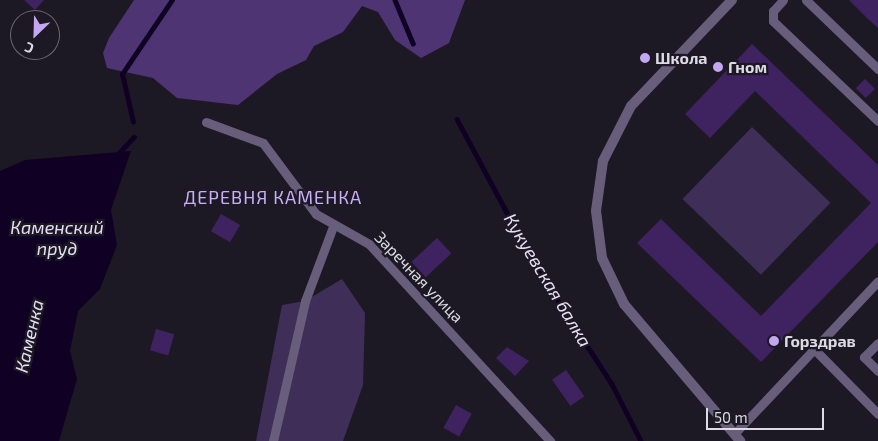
<!DOCTYPE html>
<html>
<head>
<meta charset="utf-8">
<style>
	body { margin:0 }
	#map { position:relative; width:878px; height:441px; overflow:hidden; background:#1d1924; font-family:"Exo 2",sans-serif }
	div>[style] { position:absolute }
	.green>* { inset:0; background:#3f2f58; transform-origin:0 0 }
	.forest>* { inset:0; background:#4f3473 }
	.water>* { inset:0; background:#100024 }
	.stream>* { height:4.5px; margin:-2.25px; padding:0 2.25px; transform-origin:2.25px; border-radius:2.25px; background:#100024 }
	.building>* { inset:0; background:#3e2360; transform-origin:0 0 }
	.lane>* { height:9px; margin:-4.5px; padding:0 4.5px; transform-origin:4.5px; border-radius:4.5px; background:#685e7b }
	.street>* { height:10px; margin:-5px; padding:0 5px; transform-origin:5px; border-radius:5px; background:#685e7b }
	.dots>* { width:14px; height:14px; translate:-50% -50%; box-sizing:border-box; border:2px solid #1d1924; border-radius:50% }
	span { translate:-50% -50%; white-space:nowrap; text-align:center; line-height:1.15; -webkit-text-stroke:4.5px #1d1924; paint-order:stroke }
	.poi-label { font-size:16px; color:#dcdae2; font-weight:700 }
	.left { translate:0 -50%; text-align:left }
	.street-label { font-size:16px; color:#dcdae2 }
	.neighbourhood-label { font-size:18px; color:#c9aff5; letter-spacing:1px }
	.water-label { font-size:18px; color:#e6dff3; font-style:italic }
	.north { position:absolute; left:10px; top:10px; width:50px; height:50px; box-sizing:border-box; background:#1d1924; border:1px solid #696670; border-radius:50%; rotate:204deg; font-size:14px; font-weight:700; line-height:20px; text-align:center; color:#dcdae2 }
	.north::after { content:''; display:block; margin:auto; width:18px; height:22px; background:#c3a7f2; clip-path:polygon(50% 0,100% 100%,50% 72%,0 100%) }
	.scale { position:absolute; left:706px; top:408px; width:118px; height:22px; box-sizing:border-box; border:2px solid #dcdae2; border-top:0; padding-left:6px; font-size:15px; line-height:18px; white-space:nowrap; color:#dcdae2; -webkit-text-stroke:4px #1d1924; paint-order:stroke }
</style>
</head>
<body>
<div id="map">
	<div class="green">
		<div style="left:752px;top:127px;width:109px;height:100px;rotate:44deg"></div>
		<div style="clip-path:polygon(342px 279px,365px 313px,363px 385px,343px 441px,256px 441px,282px 305px,305px 301px)"></div>
	</div>
	<div class="forest">
		<div style="clip-path:polygon(134px 0,465px 0,449px 43px,421px 58px,395px 40px,378px 12px,362px 6px,343px 32px,314px 46px,306px 60px,277px 74px,238px 105px,177px 98px,153px 78px,107px 68px,103px 53px,109px 38px)"></div>
	</div>
	<div class="water">
		<div style="clip-path:polygon(131px 151px,111px 210px,117px 245px,100px 289px,78px 311px,70px 351px,77px 379px,59px 441px,0 441px,0 171px,25px 160px)"></div>
	</div>
	<div class="stream">
		<div style="left:395px;top:0;width:47px;rotate:67.3deg"></div>
		<div style="left:457px;top:119px;width:163px;rotate:61.9deg"></div>
		<div style="left:534px;top:263px;width:144px;rotate:57.2deg"></div>
		<div style="left:612px;top:384px;width:64px;rotate:63deg"></div>
		<div style="left:133px;top:122px;width:49px;rotate:-102.9deg"></div>
		<div style="left:122px;top:74px;width:89px;rotate:-56deg"></div>
		<div style="left:116px;top:156px;width:26px;rotate:-47deg"></div>
	</div>
	<div class="building">
		<div style="clip-path:polygon(24px 0,44px 0,35px 10px)"></div>
		<div style="clip-path:polygon(849px 0,878px 0,878px 28px,867px 18px)"></div>
		<div style="clip-path:polygon(752px 44px,878px 165px,878px 242px,761px 362px,637px 243px,661px 219px,761px 316px,871px 203px,755px 91px,710px 138px,685px 114px)"></div>
		<div style="left:865px;top:79px;width:14px;height:13px;rotate:45deg"></div>
		<div style="left:221px;top:214px;width:22px;height:20px;rotate:30deg"></div>
		<div style="left:437px;top:238px;width:21px;height:35px;rotate:47deg"></div>
		<div style="left:156px;top:329px;width:19px;height:22px;rotate:16deg"></div>
		<div style="clip-path:polygon(507px 347px,529px 361px,515px 376px,496px 358px)"></div>
		<div style="left:566px;top:370px;width:32px;height:17px;rotate:55deg"></div>
		<div style="left:456px;top:405px;width:18px;height:26px;rotate:29deg"></div>
	</div>
	<div class="lane">
		<div style="left:783px;top:0;width:15px;rotate:132deg"></div>
		<div style="left:773px;top:11px;width:10px;rotate:90deg"></div>
		<div style="left:773px;top:21px;width:145px;rotate:43.6deg"></div>
		<div style="left:806px;top:0;width:100px;rotate:43.8deg"></div>
		<div style="left:206px;top:122px;width:61px;rotate:20.2deg"></div>
		<div style="left:263px;top:143px;width:89px;rotate:53.3deg"></div>
		<div style="left:316px;top:214px;width:61px;rotate:29.5deg"></div>
		<div style="left:369px;top:244px;width:268px;rotate:47.4deg"></div>
		<div style="left:878px;top:343px;width:20px;rotate:135deg"></div>
		<div style="left:864px;top:357px;width:20px;rotate:45deg"></div>
		<div style="left:814px;top:349px;width:91px;rotate:45.4deg"></div>
		<div style="left:734px;top:434px;width:210px;rotate:-46.7deg"></div>
		<div style="left:273px;top:441px;width:144px;rotate:-77.1deg"></div>
		<div style="left:305px;top:301px;width:82px;rotate:-69.4deg"></div>
	</div>
	<div class="street">
		<div style="left:732px;top:0;width:146px;rotate:133.6deg"></div>
		<div style="left:631px;top:106px;width:62px;rotate:117deg"></div>
		<div style="left:603px;top:161px;width:50px;rotate:98deg"></div>
		<div style="left:596px;top:211px;width:47px;rotate:82.7deg"></div>
		<div style="left:602px;top:258px;width:51px;rotate:64.4deg"></div>
		<div style="left:624px;top:304px;width:180px;rotate:49.7deg"></div>
	</div>
	<div class="dots">
		<div style="left:645px;top:58px;background:#c3a7f2"></div>
		<div style="left:718px;top:67px;background:#c3a7f2"></div>
		<div style="left:774px;top:341px;background:#c3a7f2"></div>
	</div>
	<div class="poi-label">
		<span class="left" style="left:655px;top:58px">Школа</span>
		<span class="left" style="left:728px;top:67px">Гном</span>
		<span class="left" style="left:784px;top:341px">Горздрав</span>
	</div>
	<div class="street-label">
		<span style="left:419px;top:277px;rotate:46deg">Заречная улица</span>
	</div>
	<div class="neighbourhood-label">
		<span style="left:273px;top:197px">ДЕРЕВНЯ КАМЕНКА</span>
	</div>
	<div class="water-label">
		<span style="left:57px;top:238px">Каменский<br>пруд</span>
		<span style="left:548px;top:280px;rotate:59deg">Кукуевская балка</span>
		<span style="left:29px;top:336px;rotate:-77deg">Каменка</span>
	</div>
	<div class="north">С</div>
	<div class="scale">50 m</div>
</div>
</body>
</html>
